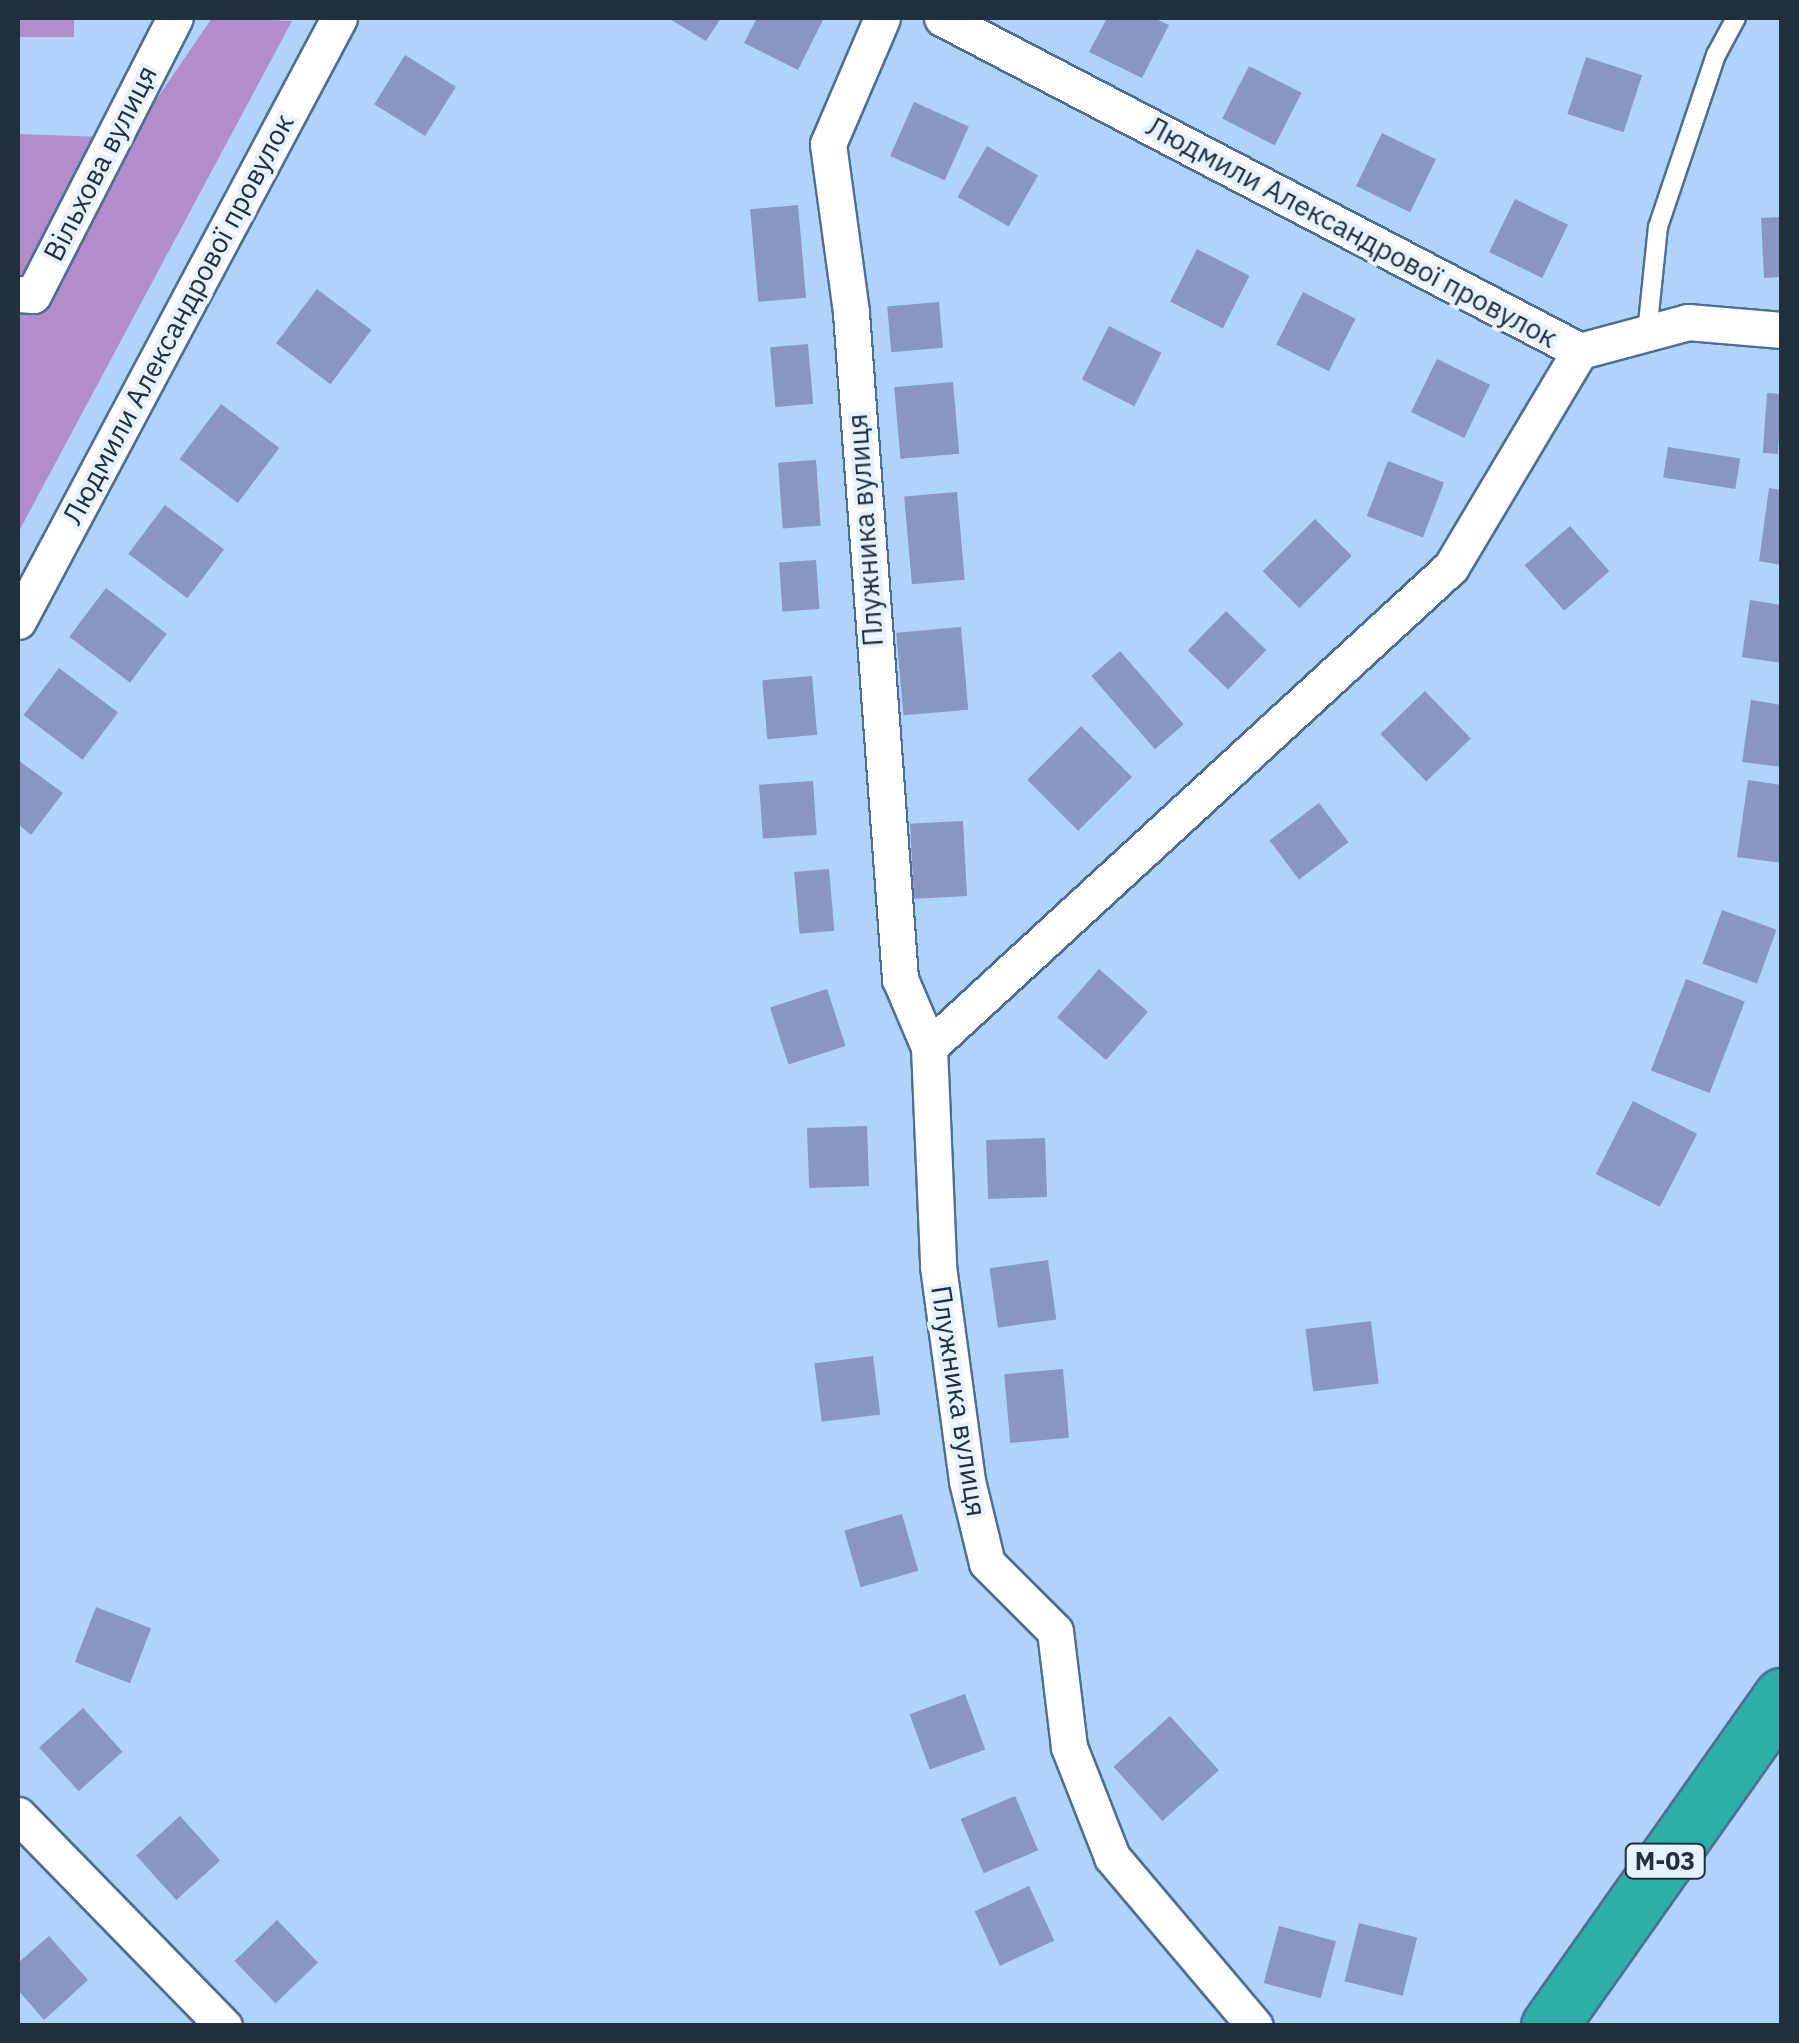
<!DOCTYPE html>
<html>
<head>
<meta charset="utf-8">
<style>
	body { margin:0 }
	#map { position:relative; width:1799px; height:2043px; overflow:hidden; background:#afd3fb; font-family:"IBM Plex Sans",sans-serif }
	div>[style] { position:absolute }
	.forest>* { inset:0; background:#b28dcb; transform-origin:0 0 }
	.building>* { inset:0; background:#8896c3; transform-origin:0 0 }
	.roads { filter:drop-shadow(2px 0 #4e6f93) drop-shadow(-2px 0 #4e6f93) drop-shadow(0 2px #4e6f93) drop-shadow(0 -2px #4e6f93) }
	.lane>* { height:18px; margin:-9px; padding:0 9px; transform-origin:9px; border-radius:9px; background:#fff }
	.street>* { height:35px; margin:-17.5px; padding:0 17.5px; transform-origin:17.5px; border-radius:17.5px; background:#fff }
	.highway>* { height:55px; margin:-27.5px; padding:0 27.5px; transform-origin:27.5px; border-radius:27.5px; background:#2eaea9 }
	span { translate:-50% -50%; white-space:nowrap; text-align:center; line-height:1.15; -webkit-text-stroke:8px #e6f2fe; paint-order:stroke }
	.shield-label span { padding:2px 8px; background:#e6f2fe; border:2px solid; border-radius:8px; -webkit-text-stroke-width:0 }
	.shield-label { font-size:25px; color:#21303f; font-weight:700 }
	.street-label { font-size:28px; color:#21303f }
	.frame { position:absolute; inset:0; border:20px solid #21303f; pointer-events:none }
</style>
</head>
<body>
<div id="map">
	<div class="forest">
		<div style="left:18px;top:18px;width:56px;height:19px"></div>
		<div style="clip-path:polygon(212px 18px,292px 21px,18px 533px,18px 134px,130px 138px)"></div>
	</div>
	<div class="building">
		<div style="clip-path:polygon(668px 18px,721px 18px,706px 41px)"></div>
		<div style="clip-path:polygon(757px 18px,824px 18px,798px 70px,744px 43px)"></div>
		<div style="clip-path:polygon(1107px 18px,1153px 18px,1169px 25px,1142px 78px,1089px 52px)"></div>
		<div style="left:405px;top:55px;width:60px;height:58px;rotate:32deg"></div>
		<div style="left:1586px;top:57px;width:59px;height:60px;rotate:18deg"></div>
		<div style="left:1249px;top:66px;width:59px;height:59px;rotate:27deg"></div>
		<div style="left:914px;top:102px;width:60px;height:59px;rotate:24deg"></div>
		<div style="left:1382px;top:133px;width:60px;height:59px;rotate:26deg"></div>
		<div style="left:987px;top:146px;width:59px;height:59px;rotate:30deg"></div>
		<div style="left:1515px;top:199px;width:59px;height:59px;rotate:26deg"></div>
		<div style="left:798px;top:205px;width:93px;height:48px;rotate:85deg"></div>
		<div style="clip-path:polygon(1782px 217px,1782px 277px,1764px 278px,1761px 218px)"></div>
		<div style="left:1197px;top:249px;width:59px;height:59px;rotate:27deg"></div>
		<div style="left:317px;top:289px;width:68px;height:68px;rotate:37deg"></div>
		<div style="left:1303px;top:292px;width:59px;height:59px;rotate:27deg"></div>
		<div style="left:939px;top:302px;width:46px;height:52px;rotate:85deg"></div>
		<div style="left:1109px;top:326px;width:59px;height:60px;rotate:27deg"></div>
		<div style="left:808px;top:344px;width:60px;height:38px;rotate:85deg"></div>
		<div style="left:1437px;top:359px;width:59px;height:59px;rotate:26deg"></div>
		<div style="left:953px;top:382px;width:72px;height:59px;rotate:85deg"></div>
		<div style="left:1767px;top:393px;width:15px;height:60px;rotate:4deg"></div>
		<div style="left:221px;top:404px;width:73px;height:69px;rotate:37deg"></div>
		<div style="left:1668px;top:447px;width:73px;height:31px;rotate:9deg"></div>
		<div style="left:816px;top:460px;width:66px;height:38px;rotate:86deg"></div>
		<div style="left:1388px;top:461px;width:60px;height:59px;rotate:21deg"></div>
		<div style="clip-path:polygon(1769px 488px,1782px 490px,1782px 565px,1759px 561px)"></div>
		<div style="left:957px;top:492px;width:88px;height:53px;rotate:85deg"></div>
		<div style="left:165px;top:505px;width:74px;height:61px;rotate:37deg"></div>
		<div style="left:1315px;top:519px;width:52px;height:74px;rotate:45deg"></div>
		<div style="left:1570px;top:526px;width:60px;height:60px;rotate:49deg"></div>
		<div style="left:816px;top:560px;width:49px;height:37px;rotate:86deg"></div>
		<div style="left:106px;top:588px;width:76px;height:61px;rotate:37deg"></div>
		<div style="clip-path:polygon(1750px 600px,1782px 605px,1782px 663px,1742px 657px)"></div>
		<div style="left:1226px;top:611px;width:56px;height:55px;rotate:44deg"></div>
		<div style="left:961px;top:627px;width:83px;height:65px;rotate:85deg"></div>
		<div style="left:1120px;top:651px;width:97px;height:38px;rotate:49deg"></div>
		<div style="left:59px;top:668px;width:74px;height:59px;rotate:37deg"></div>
		<div style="left:812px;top:676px;width:59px;height:50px;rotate:85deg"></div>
		<div style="left:1425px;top:691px;width:66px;height:62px;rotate:46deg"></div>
		<div style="clip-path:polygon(1751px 700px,1782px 705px,1782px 767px,1742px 762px)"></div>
		<div style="left:1081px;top:726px;width:72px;height:76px;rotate:45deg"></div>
		<div style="clip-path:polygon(18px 760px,63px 793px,31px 835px,18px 824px)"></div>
		<div style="clip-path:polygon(1748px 780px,1782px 785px,1782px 863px,1737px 857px)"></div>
		<div style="left:813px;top:781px;width:54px;height:54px;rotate:86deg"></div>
		<div style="left:1319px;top:803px;width:49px;height:62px;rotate:53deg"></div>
		<div style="left:963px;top:821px;width:75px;height:53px;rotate:87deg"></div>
		<div style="left:829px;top:869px;width:62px;height:35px;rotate:85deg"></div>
		<div style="left:1722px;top:910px;width:58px;height:57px;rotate:20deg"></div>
		<div style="left:1099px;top:969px;width:65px;height:64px;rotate:41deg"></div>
		<div style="left:1686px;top:979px;width:63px;height:98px;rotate:21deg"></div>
		<div style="left:827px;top:989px;width:60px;height:60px;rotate:72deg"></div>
		<div style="left:1633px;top:1101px;width:72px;height:82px;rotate:27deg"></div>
		<div style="left:867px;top:1126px;width:60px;height:60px;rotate:88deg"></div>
		<div style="left:1045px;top:1138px;width:59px;height:59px;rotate:88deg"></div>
		<div style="left:1048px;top:1260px;width:60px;height:59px;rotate:82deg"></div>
		<div style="left:1371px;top:1321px;width:63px;height:66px;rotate:83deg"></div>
		<div style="left:873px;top:1356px;width:59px;height:59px;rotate:83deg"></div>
		<div style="left:1063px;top:1369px;width:69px;height:59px;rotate:85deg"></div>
		<div style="left:902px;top:1514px;width:59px;height:60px;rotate:74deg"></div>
		<div style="left:96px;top:1607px;width:59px;height:59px;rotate:21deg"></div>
		<div style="left:965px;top:1694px;width:59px;height:59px;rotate:70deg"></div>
		<div style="left:83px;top:1708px;width:59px;height:59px;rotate:48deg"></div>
		<div style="left:1170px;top:1716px;width:73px;height:76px;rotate:48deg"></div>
		<div style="left:1015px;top:1796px;width:59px;height:59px;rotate:67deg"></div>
		<div style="left:180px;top:1816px;width:60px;height:59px;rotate:48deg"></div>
		<div style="left:1029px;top:1886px;width:60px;height:60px;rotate:65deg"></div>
		<div style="left:277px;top:1920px;width:59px;height:59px;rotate:46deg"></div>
		<div style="left:1359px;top:1923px;width:60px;height:60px;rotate:14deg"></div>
		<div style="left:1279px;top:1926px;width:59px;height:59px;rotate:15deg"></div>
		<div style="clip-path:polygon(49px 1936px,88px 1980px,44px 2020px,18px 1990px,18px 1963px)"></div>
	</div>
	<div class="roads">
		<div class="lane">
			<div style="left:1647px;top:333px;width:107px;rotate:-84.1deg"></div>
			<div style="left:1658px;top:227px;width:182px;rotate:-71.4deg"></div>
			<div style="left:1716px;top:55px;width:42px;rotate:-61.6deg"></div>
		</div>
		<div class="street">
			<div style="left:882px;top:18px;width:137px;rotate:113.2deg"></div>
			<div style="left:828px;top:144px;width:171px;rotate:82.2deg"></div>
			<div style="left:851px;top:313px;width:668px;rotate:85.79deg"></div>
			<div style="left:900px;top:979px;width:74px;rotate:66.9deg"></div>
			<div style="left:929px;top:1047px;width:219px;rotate:87.6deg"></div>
			<div style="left:938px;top:1266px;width:217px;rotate:82.3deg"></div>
			<div style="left:967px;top:1481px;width:84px;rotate:76.3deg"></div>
			<div style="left:987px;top:1563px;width:96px;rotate:45deg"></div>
			<div style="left:1055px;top:1631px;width:117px;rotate:83.1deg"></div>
			<div style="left:1069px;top:1747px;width:118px;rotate:68.6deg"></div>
			<div style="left:1112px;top:1857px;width:221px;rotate:49.8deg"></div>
			<div style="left:942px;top:18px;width:720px;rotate:27.56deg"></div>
			<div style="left:1580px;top:351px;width:112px;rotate:-15deg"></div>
			<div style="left:1688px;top:322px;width:94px;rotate:4.9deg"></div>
			<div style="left:18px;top:294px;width:15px;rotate:4deg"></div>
			<div style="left:33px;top:295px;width:311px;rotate:-62.9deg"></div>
			<div style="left:18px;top:621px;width:683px;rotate:-61.97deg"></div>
			<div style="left:929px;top:1047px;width:709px;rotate:-42.6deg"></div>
			<div style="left:1451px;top:567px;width:252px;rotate:-59.2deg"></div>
			<div style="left:18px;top:1815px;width:295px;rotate:45.7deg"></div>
		</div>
		<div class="highway">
			<div style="left:1549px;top:2026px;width:404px;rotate:-54.8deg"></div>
		</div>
	</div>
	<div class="shield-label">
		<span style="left:1665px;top:1861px">М-03</span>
	</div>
	<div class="street-label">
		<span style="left:100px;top:163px;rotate:-63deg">Вільхова вулиця</span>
		<span style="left:1352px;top:232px;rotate:28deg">Людмили Александрової провулок</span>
		<span style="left:178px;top:319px;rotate:-62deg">Людмили Александрової провулок</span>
		<span style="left:865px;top:530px;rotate:-94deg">Плужника вулиця</span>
		<span style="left:959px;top:1401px;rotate:81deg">Плужника вулиця</span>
	</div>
	<div class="frame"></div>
</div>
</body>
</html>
